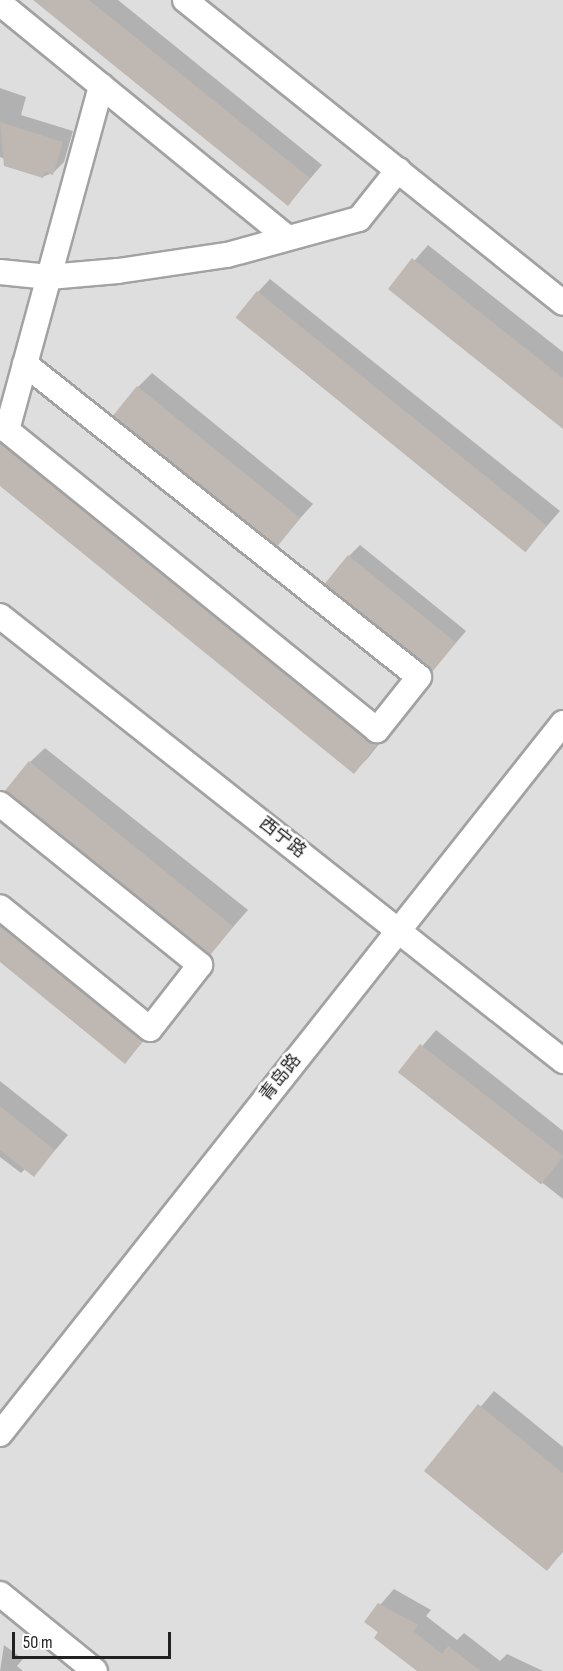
<!DOCTYPE html>
<html>
<head>
<meta charset="utf-8">
<style>
	body { margin:0 }
	#map { position:relative; width:563px; height:1671px; overflow:hidden; background:#f1eee9; font-family:"Sofia Sans Condensed","Noto Sans SC",sans-serif }
	div>[style] { position:absolute }
	.residential>* { inset:0; background:#dfdede; transform-origin:0 0 }
	.shadow>* { inset:0; background:#0003 }
	.building>* { inset:0; background:#beb7b2; transform-origin:0 0 }
	.roads { filter:drop-shadow(2px 0 #a2a2a2) drop-shadow(-2px 0 #a2a2a2) drop-shadow(0 2px #a2a2a2) drop-shadow(0 -2px #a2a2a2) }
	.minor>* { height:24px; margin:-12px; padding:0 12px; transform-origin:12px; border-radius:12px; background:#fff }
	span { translate:-50% -50%; white-space:nowrap; text-align:center; line-height:1.15; -webkit-text-stroke:5px #fff; paint-order:stroke }
	.street-label { font-size:18px; color:#212121 }
	.scale { position:absolute; left:12px; top:1632px; width:159px; height:27px; box-sizing:border-box; border:3px solid #212121; border-top:0; padding-left:8px; font-size:18px; line-height:21px; white-space:nowrap; color:#212121; -webkit-text-stroke:4px #fff; paint-order:stroke }
</style>
</head>
<body>
<div id="map">
	<div class="residential">
		<div style="left:0;top:0;width:563px;height:1671px"></div>
	</div>
	<div class="shadow">
		<div style="clip-path:polygon(35px 0,118px 0,322px 165px,288px 204px)"></div>
		<div style="clip-path:polygon(0 88px,26px 97px,21px 115px,73px 131px,64px 162px,53px 173px,42px 177px,0 157px)"></div>
		<div style="clip-path:polygon(428px 245px,563px 352px,563px 427px,390px 289px)"></div>
		<div style="clip-path:polygon(270px 279px,560px 511px,526px 550px,258px 292px)"></div>
		<div style="clip-path:polygon(152px 373px,313px 504px,277px 544px,138px 387px)"></div>
		<div style="clip-path:polygon(0 417px,390px 730px,368px 758px,354px 772px,0 485px)"></div>
		<div style="clip-path:polygon(360px 545px,466px 631px,432px 671px,349px 556px)"></div>
		<div style="clip-path:polygon(45px 748px,248px 910px,211px 952px,30px 762px)"></div>
		<div style="clip-path:polygon(0 922px,157px 1026px,125px 1062px,0 960px)"></div>
		<div style="clip-path:polygon(436px 1030px,563px 1131px,563px 1199px,401px 1071px)"></div>
		<div style="clip-path:polygon(0 1081px,68px 1135px,34px 1175px,26px 1168px,21px 1173px,0 1157px)"></div>
		<div style="clip-path:polygon(494px 1391px,563px 1447px,563px 1552px,547px 1569px,426px 1471px)"></div>
		<div style="clip-path:polygon(394px 1589px,431px 1610px,426px 1616px,457px 1640px,464px 1633px,500px 1661px,507px 1654px,543px 1671px,418px 1671px,366px 1621px)"></div>
		<div style="clip-path:polygon(4px 1645px,23px 1659px,17px 1666px,23px 1671px,0 1671px)"></div>
	</div>
	<div class="building">
		<div style="clip-path:polygon(33px 0,89px 0,310px 178px,288px 206px)"></div>
		<div style="clip-path:polygon(0 122px,63px 142px,53px 175px,45px 172px,43px 178px,4px 166px)"></div>
		<div style="clip-path:polygon(412px 258px,563px 378px,563px 429px,388px 289px)"></div>
		<div style="left:257px;top:291px;width:373px;height:34px;rotate:39deg"></div>
		<div style="left:137px;top:386px;width:210px;height:38px;rotate:39deg"></div>
		<div style="clip-path:polygon(0 443px,377px 745px,354px 774px,0 486px)"></div>
		<div style="left:348px;top:555px;width:139px;height:37px;rotate:39deg"></div>
		<div style="left:29px;top:761px;width:263px;height:38px;rotate:39deg"></div>
		<div style="clip-path:polygon(0 925px,143px 1041px,125px 1064px,0 962px)"></div>
		<div style="left:420px;top:1044px;width:182px;height:36px;rotate:38deg"></div>
		<div style="clip-path:polygon(0 1106px,55px 1150px,34px 1177px,0 1150px)"></div>
		<div style="clip-path:polygon(478px 1404px,563px 1473px,563px 1551px,547px 1571px,424px 1471px)"></div>
		<div style="clip-path:polygon(378px 1603px,418px 1625px,413px 1631px,442px 1654px,448px 1646px,481px 1671px,417px 1671px,374px 1638px,378px 1632px,364px 1622px)"></div>
	</div>
	<div class="roads">
		<div class="minor">
			<div style="left:185px;top:0;width:484px;rotate:38.7deg"></div>
			<div style="left:7px;top:9px;width:362px;rotate:39.2deg"></div>
			<div style="left:0;top:272px;width:49px;rotate:5.8deg"></div>
			<div style="left:49px;top:277px;width:69px;rotate:-5deg"></div>
			<div style="left:118px;top:271px;width:110px;rotate:-8.4deg"></div>
			<div style="left:227px;top:255px;width:137px;rotate:-15.3deg"></div>
			<div style="left:359px;top:219px;width:63px;rotate:-51.5deg"></div>
			<div style="left:25px;top:364px;width:503px;rotate:38.46deg"></div>
			<div style="left:419px;top:677px;width:68px;rotate:128.4deg"></div>
			<div style="left:377px;top:730px;width:476px;rotate:-141deg"></div>
			<div style="left:7px;top:430px;width:357px;rotate:-74.7deg"></div>
			<div style="left:0;top:616px;width:718px;rotate:38.32deg"></div>
			<div style="left:0;top:804px;width:257px;rotate:38.8deg"></div>
			<div style="left:200px;top:965px;width:81px;rotate:128deg"></div>
			<div style="left:150px;top:1029px;width:193px;rotate:-140.9deg"></div>
			<div style="left:0;top:1434px;width:907px;rotate:-51.63deg"></div>
			<div style="left:0;top:1594px;width:122px;rotate:39deg"></div>
		</div>
	</div>
	<div class="street-label">
		<span style="left:282px;top:838px;rotate:38deg">西宁路</span>
		<span style="left:281px;top:1078px;rotate:-52deg">青岛路</span>
	</div>
	<div class="scale">50 m</div>
</div>
</body>
</html>
